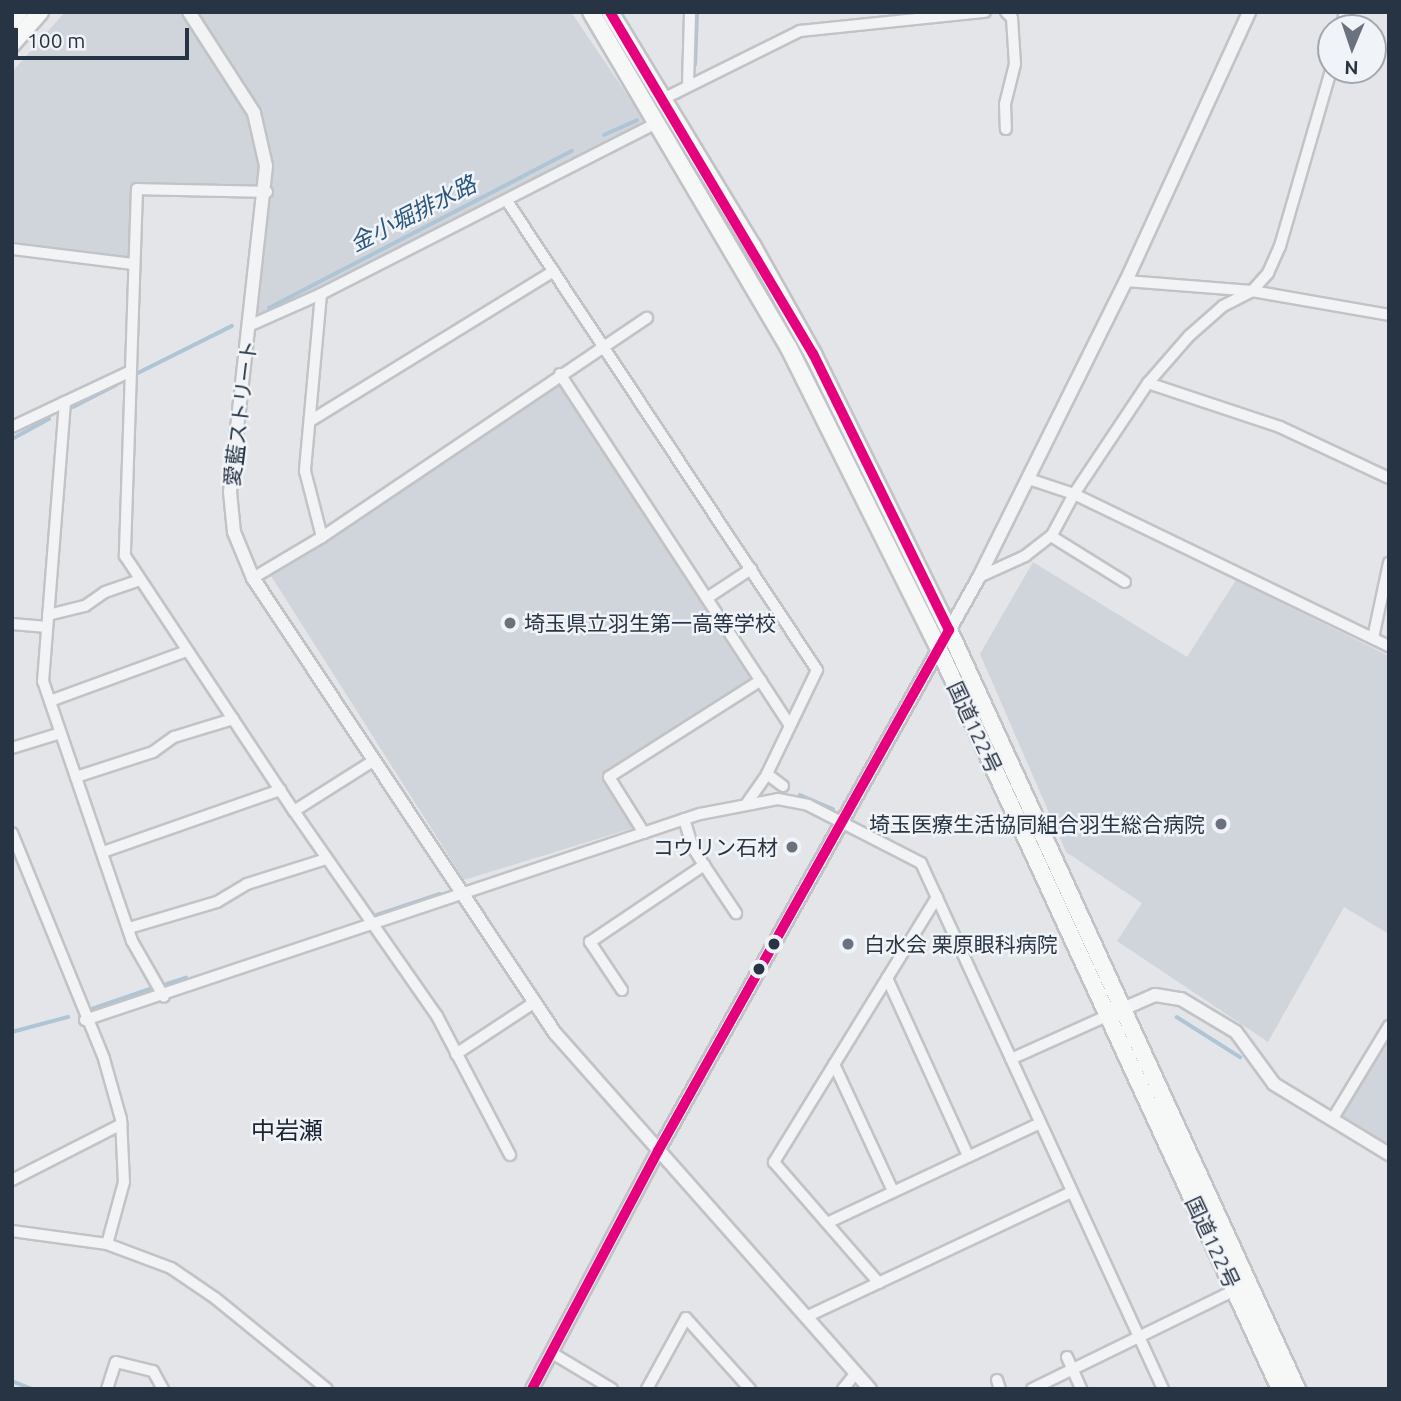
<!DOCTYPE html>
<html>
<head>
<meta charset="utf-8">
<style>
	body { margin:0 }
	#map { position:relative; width:1401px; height:1401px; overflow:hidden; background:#e3e5e8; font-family:Ubuntu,"Noto Sans JP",sans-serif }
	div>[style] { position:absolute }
	.built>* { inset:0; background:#d0d5dc }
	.stream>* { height:3.5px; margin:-1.75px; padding:0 1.75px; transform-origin:1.75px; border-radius:1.75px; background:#aec5d6 }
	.roads { filter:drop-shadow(2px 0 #c1c3c6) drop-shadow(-2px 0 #c1c3c6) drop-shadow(0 2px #c1c3c6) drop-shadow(0 -2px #c1c3c6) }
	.minor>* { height:10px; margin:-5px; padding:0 5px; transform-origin:5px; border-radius:5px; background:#f2f3f4 }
	.tertiary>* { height:12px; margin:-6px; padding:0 6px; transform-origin:6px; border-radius:6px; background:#f2f3f4 }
	.primary>* { height:16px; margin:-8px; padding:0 8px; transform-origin:8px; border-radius:8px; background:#f6f7f7 }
	.trunk>* { height:16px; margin:-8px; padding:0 8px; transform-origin:8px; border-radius:8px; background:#f6f7f7 }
	.bus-1>* { height:10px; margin:-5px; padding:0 5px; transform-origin:5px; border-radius:5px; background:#e5007d }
	.dots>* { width:19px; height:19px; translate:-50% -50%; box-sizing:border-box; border:4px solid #f0f4f8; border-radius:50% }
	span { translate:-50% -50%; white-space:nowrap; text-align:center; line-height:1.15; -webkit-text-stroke:5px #f0f4f8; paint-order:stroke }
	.street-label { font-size:21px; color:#273444 }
	.poi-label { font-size:21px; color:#273444 }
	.left { translate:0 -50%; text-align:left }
	.right { translate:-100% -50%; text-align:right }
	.water-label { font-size:23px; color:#2c577d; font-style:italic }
	.quarter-label { font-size:24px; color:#192535 }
	.frame { position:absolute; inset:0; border:14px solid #273444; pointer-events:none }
	.north { position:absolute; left:1317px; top:14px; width:70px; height:70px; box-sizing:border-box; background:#f0f4f8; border:2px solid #a0a7b0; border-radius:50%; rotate:182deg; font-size:19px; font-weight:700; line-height:28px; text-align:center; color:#273444 }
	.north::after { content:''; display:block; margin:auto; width:24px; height:32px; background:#69727d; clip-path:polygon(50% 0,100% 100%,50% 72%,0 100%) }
	.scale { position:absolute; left:14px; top:28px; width:175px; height:32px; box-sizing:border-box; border:4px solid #273444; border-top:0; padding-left:9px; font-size:21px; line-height:24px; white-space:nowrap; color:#273444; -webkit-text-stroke:5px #f0f4f8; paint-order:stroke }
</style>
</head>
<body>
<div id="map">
	<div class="built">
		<div style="clip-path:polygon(65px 12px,571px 12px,649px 127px,251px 325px,267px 191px,137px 189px,132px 261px,12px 249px,12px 72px)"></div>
		<div style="clip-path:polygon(561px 378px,755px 678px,602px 775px,636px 827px,464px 880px,266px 568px)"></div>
		<div style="clip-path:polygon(1033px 562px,1187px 657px,1236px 580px,1389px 656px,1389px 934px,1344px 907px,1268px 1042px,1117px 941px,1142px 903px,1066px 852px,980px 654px)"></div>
		<div style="clip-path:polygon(1389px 1039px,1389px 1146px,1339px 1117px)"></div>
	</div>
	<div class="stream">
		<div style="left:695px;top:65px;width:53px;rotate:-87.8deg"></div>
		<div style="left:679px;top:98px;width:14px;rotate:-34deg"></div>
		<div style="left:604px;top:135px;width:36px;rotate:-24deg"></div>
		<div style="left:269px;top:308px;width:341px;rotate:-27.4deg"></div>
		<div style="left:136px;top:374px;width:107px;rotate:-26.6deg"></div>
		<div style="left:73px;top:407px;width:48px;rotate:-27.1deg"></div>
		<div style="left:12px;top:439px;width:42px;rotate:-28.4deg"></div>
		<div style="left:800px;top:795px;width:36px;rotate:23deg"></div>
		<div style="left:377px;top:915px;width:66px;rotate:-18.4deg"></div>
		<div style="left:167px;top:984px;width:20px;rotate:-18deg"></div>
		<div style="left:92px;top:1009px;width:61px;rotate:-19deg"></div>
		<div style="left:1177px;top:1017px;width:75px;rotate:32.4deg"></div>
		<div style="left:12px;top:1032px;width:58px;rotate:-15deg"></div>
		<div style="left:1339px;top:1117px;width:38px;rotate:30deg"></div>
		<div style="left:12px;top:1381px;width:22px;rotate:22deg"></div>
	</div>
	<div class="roads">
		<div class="minor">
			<div style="left:1006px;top:12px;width:8px;rotate:45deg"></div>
			<div style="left:1012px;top:18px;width:46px;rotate:86.3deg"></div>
			<div style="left:1015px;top:64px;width:41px;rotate:104deg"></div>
			<div style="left:1005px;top:104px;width:25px;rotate:88deg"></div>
			<div style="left:1343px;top:28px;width:16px;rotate:-86deg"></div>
			<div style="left:688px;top:85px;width:73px;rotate:-88.4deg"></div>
			<div style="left:665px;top:98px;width:151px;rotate:-26.4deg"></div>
			<div style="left:800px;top:31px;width:186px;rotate:-5.9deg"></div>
			<div style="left:267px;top:192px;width:130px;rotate:-178.7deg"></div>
			<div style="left:137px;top:189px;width:367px;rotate:91.9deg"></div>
			<div style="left:125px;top:556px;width:306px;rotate:56.5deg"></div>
			<div style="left:294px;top:811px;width:93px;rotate:-32.3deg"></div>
			<div style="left:507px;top:201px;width:562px;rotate:56.54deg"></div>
			<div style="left:817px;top:670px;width:115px;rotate:115.7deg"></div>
			<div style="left:767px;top:774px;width:20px;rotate:37deg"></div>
			<div style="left:12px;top:249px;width:121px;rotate:7.1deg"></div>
			<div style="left:1126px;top:281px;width:126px;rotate:4.5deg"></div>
			<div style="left:1252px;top:291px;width:139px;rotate:9.9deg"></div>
			<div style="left:321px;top:294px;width:178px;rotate:95.2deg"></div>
			<div style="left:305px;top:471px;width:68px;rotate:75.6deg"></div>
			<div style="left:251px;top:325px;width:77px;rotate:-23.9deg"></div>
			<div style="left:321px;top:294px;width:378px;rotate:-27deg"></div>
			<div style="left:129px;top:372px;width:71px;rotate:154.9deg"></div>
			<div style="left:65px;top:402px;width:280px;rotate:94.5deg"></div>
			<div style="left:43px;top:681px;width:275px;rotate:71.1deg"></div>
			<div style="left:132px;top:941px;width:64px;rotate:60.3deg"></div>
			<div style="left:560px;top:374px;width:420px;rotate:56.8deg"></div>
			<div style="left:1148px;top:383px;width:139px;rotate:18.4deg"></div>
			<div style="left:1280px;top:427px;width:120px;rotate:25.1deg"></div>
			<div style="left:310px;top:421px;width:286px;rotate:-31.6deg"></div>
			<div style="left:12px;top:427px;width:59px;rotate:-25.3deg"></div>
			<div style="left:1029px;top:479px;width:47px;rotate:18.4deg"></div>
			<div style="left:1074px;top:494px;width:350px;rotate:25.8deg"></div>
			<div style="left:1051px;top:536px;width:87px;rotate:31.9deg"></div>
			<div style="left:979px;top:577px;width:51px;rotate:-24.5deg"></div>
			<div style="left:1025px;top:556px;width:34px;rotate:-38deg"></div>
			<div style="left:1052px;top:535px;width:47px;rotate:-61.8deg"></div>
			<div style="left:1074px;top:494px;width:133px;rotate:-56.3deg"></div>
			<div style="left:1148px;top:383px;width:62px;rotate:-48.9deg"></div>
			<div style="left:1189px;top:336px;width:45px;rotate:-41.4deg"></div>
			<div style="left:1223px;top:306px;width:33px;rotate:-27deg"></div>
			<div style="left:1252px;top:291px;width:24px;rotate:-48deg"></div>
			<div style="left:1268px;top:273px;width:30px;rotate:-66deg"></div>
			<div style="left:1280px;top:246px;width:183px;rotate:-73.8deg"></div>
			<div style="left:253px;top:578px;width:80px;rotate:-30.7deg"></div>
			<div style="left:322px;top:537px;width:392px;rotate:-34deg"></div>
			<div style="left:707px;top:598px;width:53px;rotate:-33.4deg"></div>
			<div style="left:48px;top:615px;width:38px;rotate:-14deg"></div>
			<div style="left:85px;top:606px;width:24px;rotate:-35deg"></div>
			<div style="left:105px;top:592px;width:37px;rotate:-19deg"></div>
			<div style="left:12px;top:624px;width:35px;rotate:5deg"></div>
			<div style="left:1373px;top:638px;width:77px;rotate:-78deg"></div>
			<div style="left:50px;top:701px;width:146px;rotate:-20.1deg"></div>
			<div style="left:12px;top:748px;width:51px;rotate:-17deg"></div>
			<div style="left:76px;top:777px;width:81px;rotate:-18deg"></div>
			<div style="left:153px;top:752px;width:26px;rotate:-36deg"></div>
			<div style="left:174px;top:737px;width:62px;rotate:-17deg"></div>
			<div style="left:747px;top:803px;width:35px;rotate:-55deg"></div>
			<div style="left:294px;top:811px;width:250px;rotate:55.1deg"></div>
			<div style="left:437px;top:1016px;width:157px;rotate:62.3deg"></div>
			<div style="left:684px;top:819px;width:28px;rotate:73deg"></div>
			<div style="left:692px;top:846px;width:22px;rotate:58deg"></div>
			<div style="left:12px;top:833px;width:244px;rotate:67.8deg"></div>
			<div style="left:104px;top:1059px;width:62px;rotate:74.2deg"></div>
			<div style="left:121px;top:1119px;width:63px;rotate:87.3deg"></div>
			<div style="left:124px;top:1182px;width:64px;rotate:105.3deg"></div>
			<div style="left:644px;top:833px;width:66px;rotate:-122deg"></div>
			<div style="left:609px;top:777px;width:180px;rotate:-32.5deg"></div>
			<div style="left:103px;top:852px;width:188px;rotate:-19.3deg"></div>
			<div style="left:129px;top:928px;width:92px;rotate:-16.5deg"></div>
			<div style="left:217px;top:902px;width:35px;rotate:-31deg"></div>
			<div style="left:247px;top:884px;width:83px;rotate:-17.6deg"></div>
			<div style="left:887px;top:978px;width:196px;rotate:65.5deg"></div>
			<div style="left:622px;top:990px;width:58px;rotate:-123.7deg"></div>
			<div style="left:590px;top:942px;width:138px;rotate:-34deg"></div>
			<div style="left:704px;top:865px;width:58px;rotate:56.3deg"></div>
			<div style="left:85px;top:1020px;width:649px;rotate:-18.52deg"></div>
			<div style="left:700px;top:814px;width:79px;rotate:-10.9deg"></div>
			<div style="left:778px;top:799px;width:31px;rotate:11deg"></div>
			<div style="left:808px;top:805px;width:127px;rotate:27.2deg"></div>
			<div style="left:921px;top:863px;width:579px;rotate:65.29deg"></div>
			<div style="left:456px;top:1054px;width:95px;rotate:-33.4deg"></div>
			<div style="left:1011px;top:1059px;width:107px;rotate:-24.2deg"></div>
			<div style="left:834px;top:1064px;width:140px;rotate:65.1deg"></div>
			<div style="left:1332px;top:1120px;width:110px;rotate:-58.8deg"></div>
			<div style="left:12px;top:1180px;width:123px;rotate:-27deg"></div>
			<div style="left:827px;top:1223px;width:235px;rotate:-25.1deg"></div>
			<div style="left:12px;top:1231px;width:96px;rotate:7.8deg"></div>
			<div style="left:107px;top:1244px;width:68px;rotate:20.6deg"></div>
			<div style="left:171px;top:1268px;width:53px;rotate:34.3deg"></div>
			<div style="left:215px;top:1298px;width:144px;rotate:39.1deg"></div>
			<div style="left:879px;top:1283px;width:160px;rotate:-131deg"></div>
			<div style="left:774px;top:1162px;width:311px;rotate:-58.4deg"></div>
			<div style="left:806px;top:1317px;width:294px;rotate:-25.2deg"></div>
			<div style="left:552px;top:1353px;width:70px;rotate:31deg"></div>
			<div style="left:1067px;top:1357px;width:35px;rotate:66deg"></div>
			<div style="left:997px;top:1380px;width:9px;rotate:72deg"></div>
			<div style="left:107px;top:1389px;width:28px;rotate:-72deg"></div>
			<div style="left:116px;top:1362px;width:38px;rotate:14deg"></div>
			<div style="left:153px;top:1371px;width:21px;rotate:61deg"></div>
			<div style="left:647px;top:1389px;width:81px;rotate:-61.2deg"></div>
			<div style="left:686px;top:1318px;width:96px;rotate:48deg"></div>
			<div style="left:843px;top:1389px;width:21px;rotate:-51deg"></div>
			<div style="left:1032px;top:1389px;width:226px;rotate:-26deg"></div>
		</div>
		<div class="tertiary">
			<div style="left:189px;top:12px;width:120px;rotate:57.2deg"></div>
			<div style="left:254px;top:113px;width:54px;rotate:77.2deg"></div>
			<div style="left:266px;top:166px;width:328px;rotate:96.3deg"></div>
			<div style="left:230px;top:492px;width:40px;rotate:84.3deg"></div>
			<div style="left:234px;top:532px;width:50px;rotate:67.6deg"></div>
			<div style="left:253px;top:578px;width:546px;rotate:56.43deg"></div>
			<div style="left:555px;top:1033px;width:475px;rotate:48.5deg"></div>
			<div style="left:1109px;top:1015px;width:50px;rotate:-23.5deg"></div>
			<div style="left:1155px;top:995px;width:26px;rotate:9deg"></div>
			<div style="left:1181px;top:999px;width:64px;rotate:31deg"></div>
			<div style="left:1236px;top:1032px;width:64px;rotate:53.8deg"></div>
			<div style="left:1274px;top:1084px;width:135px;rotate:31.3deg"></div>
			<div style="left:532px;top:1389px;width:269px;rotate:-62.1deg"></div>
			<div style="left:658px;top:1151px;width:658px;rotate:-60.78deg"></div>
			<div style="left:979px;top:577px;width:330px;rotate:-63.6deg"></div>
			<div style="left:1126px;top:281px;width:296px;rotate:-65.4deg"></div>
		</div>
		<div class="primary">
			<div style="left:12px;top:20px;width:11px;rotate:-49deg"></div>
			<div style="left:12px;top:44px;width:43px;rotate:-48.8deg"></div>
		</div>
		<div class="trunk">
			<div style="left:591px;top:12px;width:390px;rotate:59.5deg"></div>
			<div style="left:789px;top:348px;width:334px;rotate:63.5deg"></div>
			<div style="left:938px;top:647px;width:817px;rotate:65.25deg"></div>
			<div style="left:610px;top:12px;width:275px;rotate:58.7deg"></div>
			<div style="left:753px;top:247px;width:123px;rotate:60.7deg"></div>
			<div style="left:813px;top:354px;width:308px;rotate:63.8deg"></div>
			<div style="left:949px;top:630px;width:835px;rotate:65.37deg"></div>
		</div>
	</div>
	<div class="bus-1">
		<div style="left:532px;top:1389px;width:269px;rotate:-62.1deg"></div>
		<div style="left:658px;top:1151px;width:597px;rotate:-60.81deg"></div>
		<div style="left:949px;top:630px;width:308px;rotate:-116.2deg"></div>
		<div style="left:813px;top:354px;width:398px;rotate:-120.7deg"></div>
	</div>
	<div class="dots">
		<div style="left:510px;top:623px;background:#69727d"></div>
		<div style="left:1221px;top:824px;background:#69727d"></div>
		<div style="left:792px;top:847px;background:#69727d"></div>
		<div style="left:774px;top:944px;background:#273444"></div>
		<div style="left:848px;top:944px;background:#69727d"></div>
		<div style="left:759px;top:969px;background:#273444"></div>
	</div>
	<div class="street-label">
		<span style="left:240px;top:413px;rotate:-83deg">愛藍ストリート</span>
		<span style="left:975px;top:727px;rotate:65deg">国道122号</span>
		<span style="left:1213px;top:1242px;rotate:65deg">国道122号</span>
	</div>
	<div class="poi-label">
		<span class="left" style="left:524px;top:623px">埼玉県立羽生第一高等学校</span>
		<span class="right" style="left:1205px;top:824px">埼玉医療生活協同組合羽生総合病院</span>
		<span class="right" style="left:778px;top:847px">コウリン石材</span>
		<span class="left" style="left:864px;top:944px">白水会 栗原眼科病院</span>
	</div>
	<div class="water-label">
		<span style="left:413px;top:214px;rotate:-27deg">金小堀排水路</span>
	</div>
	<div class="quarter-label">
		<span style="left:287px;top:1131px">中岩瀬</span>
	</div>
	<div class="frame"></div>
	<div class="north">N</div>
	<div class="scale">100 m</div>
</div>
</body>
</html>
